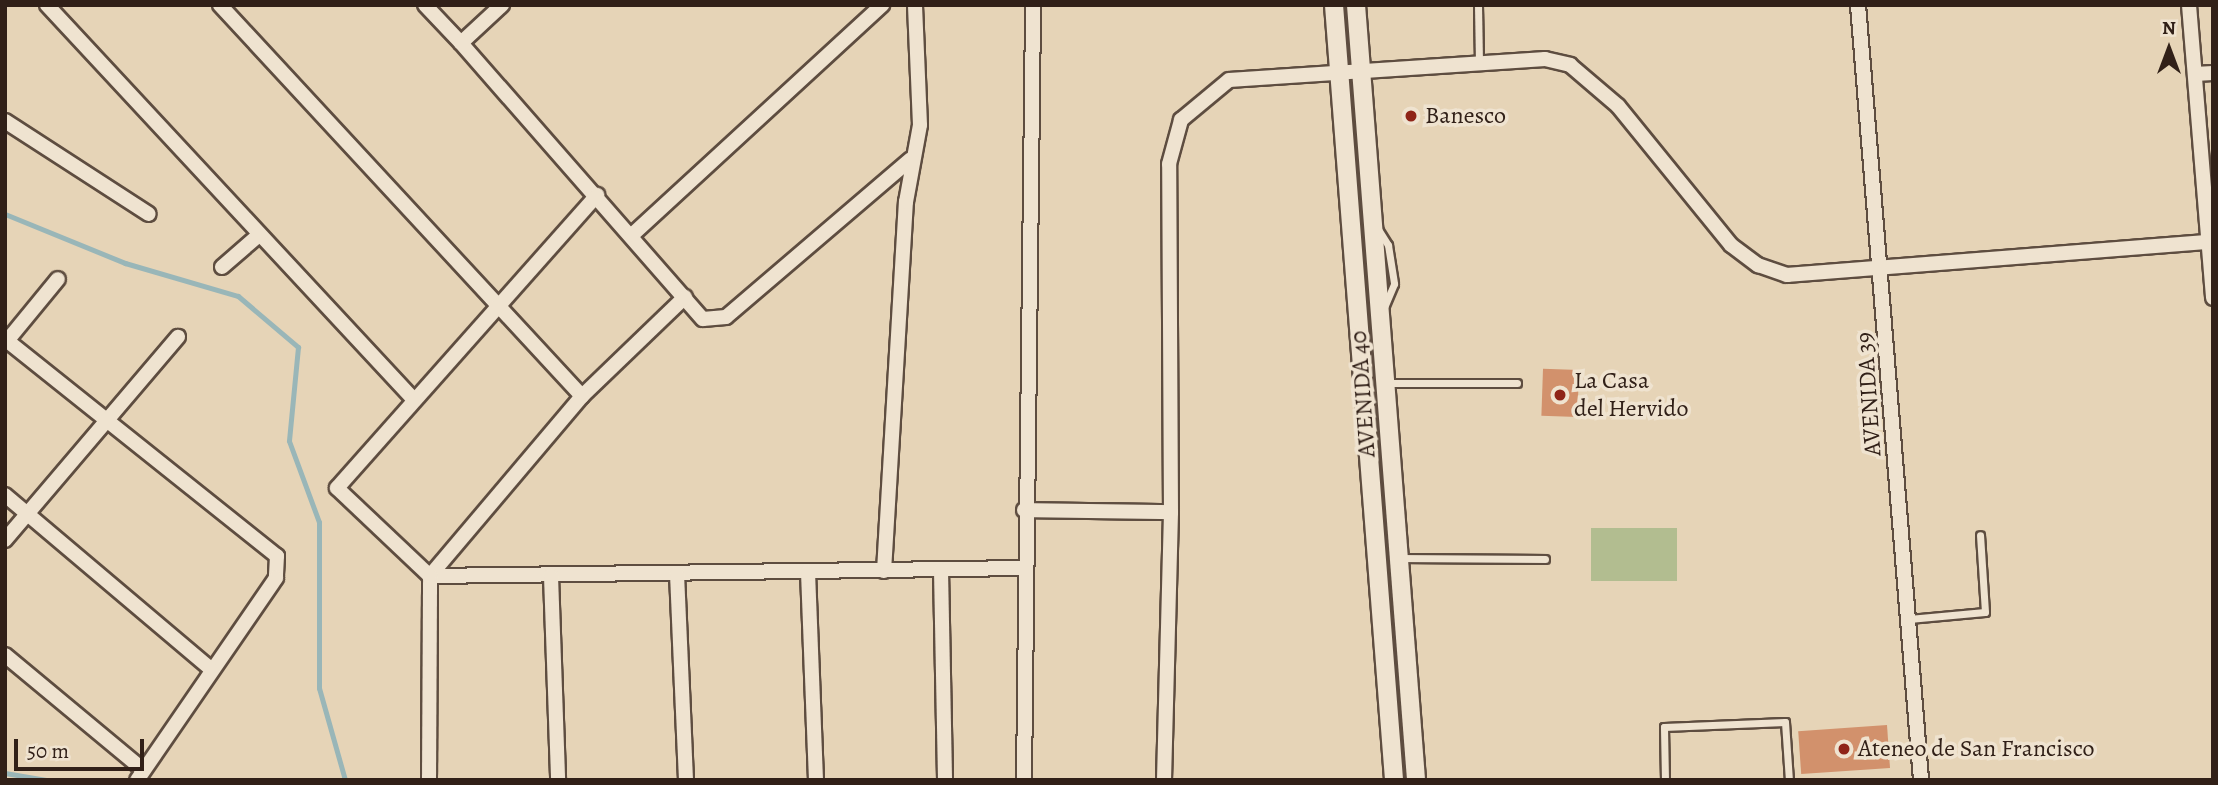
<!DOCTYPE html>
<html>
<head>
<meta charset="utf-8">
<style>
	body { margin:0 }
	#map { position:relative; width:2218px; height:785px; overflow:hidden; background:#e6d4b7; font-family:Alegreya,serif }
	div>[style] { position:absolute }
	.green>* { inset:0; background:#b2bd90; transform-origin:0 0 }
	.stream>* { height:5px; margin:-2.5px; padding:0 2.5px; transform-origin:2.5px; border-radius:2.5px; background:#99b6b8 }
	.building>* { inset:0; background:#d2916c; transform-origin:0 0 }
	.roads { filter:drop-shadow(2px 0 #5e4d40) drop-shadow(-2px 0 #5e4d40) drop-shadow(0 2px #5e4d40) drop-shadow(0 -2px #5e4d40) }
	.service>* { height:7px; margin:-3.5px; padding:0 3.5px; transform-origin:3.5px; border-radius:3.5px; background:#efe3d0 }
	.minor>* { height:14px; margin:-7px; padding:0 7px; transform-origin:7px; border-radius:7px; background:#efe3d0 }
	.tertiary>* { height:18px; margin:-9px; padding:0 9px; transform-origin:9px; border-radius:9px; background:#efe3d0 }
	.dots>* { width:19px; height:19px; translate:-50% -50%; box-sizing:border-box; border:4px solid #efe3d0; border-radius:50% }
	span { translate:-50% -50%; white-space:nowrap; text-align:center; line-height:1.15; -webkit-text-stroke:7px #efe3d0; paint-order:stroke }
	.poi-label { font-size:24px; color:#312018 }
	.left { translate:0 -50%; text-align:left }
	.street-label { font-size:24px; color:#312018 }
	.frame { position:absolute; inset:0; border:7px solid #312018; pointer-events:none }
	.north { position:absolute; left:2134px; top:14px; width:70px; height:70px; -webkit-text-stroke:5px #efe3d0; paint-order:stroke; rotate:0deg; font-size:19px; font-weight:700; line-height:28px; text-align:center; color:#312018 }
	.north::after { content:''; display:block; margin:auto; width:24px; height:32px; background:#312018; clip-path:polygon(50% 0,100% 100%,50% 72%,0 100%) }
	.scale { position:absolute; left:14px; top:739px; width:130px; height:32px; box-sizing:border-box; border:4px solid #312018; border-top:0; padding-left:9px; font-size:21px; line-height:24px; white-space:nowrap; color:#312018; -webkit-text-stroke:5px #efe3d0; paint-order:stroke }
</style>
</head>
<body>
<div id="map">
	<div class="green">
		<div style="left:1677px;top:528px;width:53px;height:86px;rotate:90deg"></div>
	</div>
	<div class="stream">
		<div style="left:5px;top:214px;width:130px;rotate:22.2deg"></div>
		<div style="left:125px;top:263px;width:118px;rotate:16.3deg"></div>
		<div style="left:238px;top:296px;width:79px;rotate:40.4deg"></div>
		<div style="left:298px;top:347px;width:94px;rotate:95.5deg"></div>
		<div style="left:289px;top:441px;width:86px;rotate:69.7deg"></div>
		<div style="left:319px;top:522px;width:166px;rotate:90deg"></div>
		<div style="left:319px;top:688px;width:96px;rotate:74.2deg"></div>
		<div style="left:5px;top:773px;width:43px;rotate:9.5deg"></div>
	</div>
	<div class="building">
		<div style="left:1579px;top:370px;width:47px;height:36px;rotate:92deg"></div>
		<div style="left:1887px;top:725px;width:43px;height:89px;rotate:86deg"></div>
	</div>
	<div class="roads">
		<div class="service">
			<div style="left:1478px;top:5px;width:57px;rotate:89deg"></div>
			<div style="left:1378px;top:229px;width:19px;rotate:58deg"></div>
			<div style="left:1388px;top:245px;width:39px;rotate:81deg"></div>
			<div style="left:1394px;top:284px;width:30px;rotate:113deg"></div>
			<div style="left:1386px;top:383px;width:131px"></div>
			<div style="left:1400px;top:558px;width:145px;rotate:0.4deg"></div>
			<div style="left:1909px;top:619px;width:76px;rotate:-5.3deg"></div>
			<div style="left:1985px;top:612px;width:77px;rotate:-93.7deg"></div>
			<div style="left:1665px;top:780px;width:53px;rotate:-91.1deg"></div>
			<div style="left:1664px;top:727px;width:121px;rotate:-2.4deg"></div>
			<div style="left:1785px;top:722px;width:58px;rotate:86.1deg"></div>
		</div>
		<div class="minor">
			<div style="left:47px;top:5px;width:539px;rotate:47.1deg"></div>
			<div style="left:220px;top:5px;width:533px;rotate:47.21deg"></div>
			<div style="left:425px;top:5px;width:52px;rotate:46.5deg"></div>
			<div style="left:461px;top:43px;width:56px;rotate:-42.8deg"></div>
			<div style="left:1858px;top:5px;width:778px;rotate:85.35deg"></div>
			<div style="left:2189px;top:5px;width:294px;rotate:85.3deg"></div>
			<div style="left:461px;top:43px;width:367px;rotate:48.8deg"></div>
			<div style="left:703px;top:319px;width:23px;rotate:-5deg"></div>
			<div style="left:726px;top:317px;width:243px;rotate:-40.5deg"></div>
			<div style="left:2195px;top:74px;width:18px;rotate:-3deg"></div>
			<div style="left:5px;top:121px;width:171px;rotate:32.9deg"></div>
			<div style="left:632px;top:235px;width:340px;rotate:-42.6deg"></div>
			<div style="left:222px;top:267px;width:49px;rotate:-40.9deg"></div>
			<div style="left:685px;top:297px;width:143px;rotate:136.1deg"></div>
			<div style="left:582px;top:396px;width:236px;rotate:130.2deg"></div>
			<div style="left:430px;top:576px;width:594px;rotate:-0.77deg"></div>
			<div style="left:5px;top:339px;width:348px;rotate:38.6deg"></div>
			<div style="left:277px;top:556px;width:22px;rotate:93deg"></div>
			<div style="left:276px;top:578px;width:245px;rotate:124.5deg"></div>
			<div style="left:7px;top:341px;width:80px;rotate:-50.6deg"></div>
			<div style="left:5px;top:495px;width:268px;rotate:40.2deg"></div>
			<div style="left:1024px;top:510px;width:147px;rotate:0.8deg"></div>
			<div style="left:5px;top:540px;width:267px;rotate:-49.6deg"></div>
			<div style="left:941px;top:570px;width:210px;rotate:88.9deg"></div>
			<div style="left:884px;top:571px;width:370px;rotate:-86.6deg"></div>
			<div style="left:906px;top:202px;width:78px;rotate:-79.7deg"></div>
			<div style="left:920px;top:125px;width:120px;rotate:-92.4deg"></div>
			<div style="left:808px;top:572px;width:208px;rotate:87.8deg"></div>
			<div style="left:677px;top:574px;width:206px;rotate:87.5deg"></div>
			<div style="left:551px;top:576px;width:204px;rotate:88deg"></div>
			<div style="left:5px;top:655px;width:177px;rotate:39.7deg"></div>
			<div style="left:429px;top:780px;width:204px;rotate:-89.7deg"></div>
			<div style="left:430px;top:576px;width:128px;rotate:-136.6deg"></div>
			<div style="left:337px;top:488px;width:392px;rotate:-48.4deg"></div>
			<div style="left:1024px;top:780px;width:775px;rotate:-89.33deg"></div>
			<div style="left:1164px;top:780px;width:268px;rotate:-88.5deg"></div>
			<div style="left:1171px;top:512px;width:348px;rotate:-90.3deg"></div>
			<div style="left:1169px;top:164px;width:46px;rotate:-74.7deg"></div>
			<div style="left:1181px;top:120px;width:62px;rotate:-39.8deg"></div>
			<div style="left:1229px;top:80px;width:317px;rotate:-3.8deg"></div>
			<div style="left:1545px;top:59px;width:26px;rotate:13deg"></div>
			<div style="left:1570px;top:65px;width:63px;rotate:40.5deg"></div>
			<div style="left:1618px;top:106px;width:179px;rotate:50.9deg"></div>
			<div style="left:1731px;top:245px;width:34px;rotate:37deg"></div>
			<div style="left:1758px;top:265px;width:31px;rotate:19deg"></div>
			<div style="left:1787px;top:275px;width:423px;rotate:-4.5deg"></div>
		</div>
		<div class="tertiary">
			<div style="left:1334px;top:5px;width:777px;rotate:85.57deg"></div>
			<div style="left:1356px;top:5px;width:777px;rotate:85.57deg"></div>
		</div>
	</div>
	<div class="dots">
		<div style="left:1411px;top:116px;background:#8f2418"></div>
		<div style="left:1560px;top:395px;background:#8f2418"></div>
		<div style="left:1844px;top:749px;background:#8f2418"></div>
	</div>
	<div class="poi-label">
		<span class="left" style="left:1425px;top:116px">Banesco</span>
		<span class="left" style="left:1574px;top:395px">La Casa<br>del Hervido</span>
		<span class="left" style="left:1858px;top:749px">Ateneo de San Francisco</span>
	</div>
	<div class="street-label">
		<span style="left:1363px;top:394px;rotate:-94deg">AVENIDA 40</span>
		<span style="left:1869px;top:394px;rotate:-94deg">AVENIDA 39</span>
	</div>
	<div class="frame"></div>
	<div class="north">N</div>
	<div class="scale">50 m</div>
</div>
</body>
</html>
